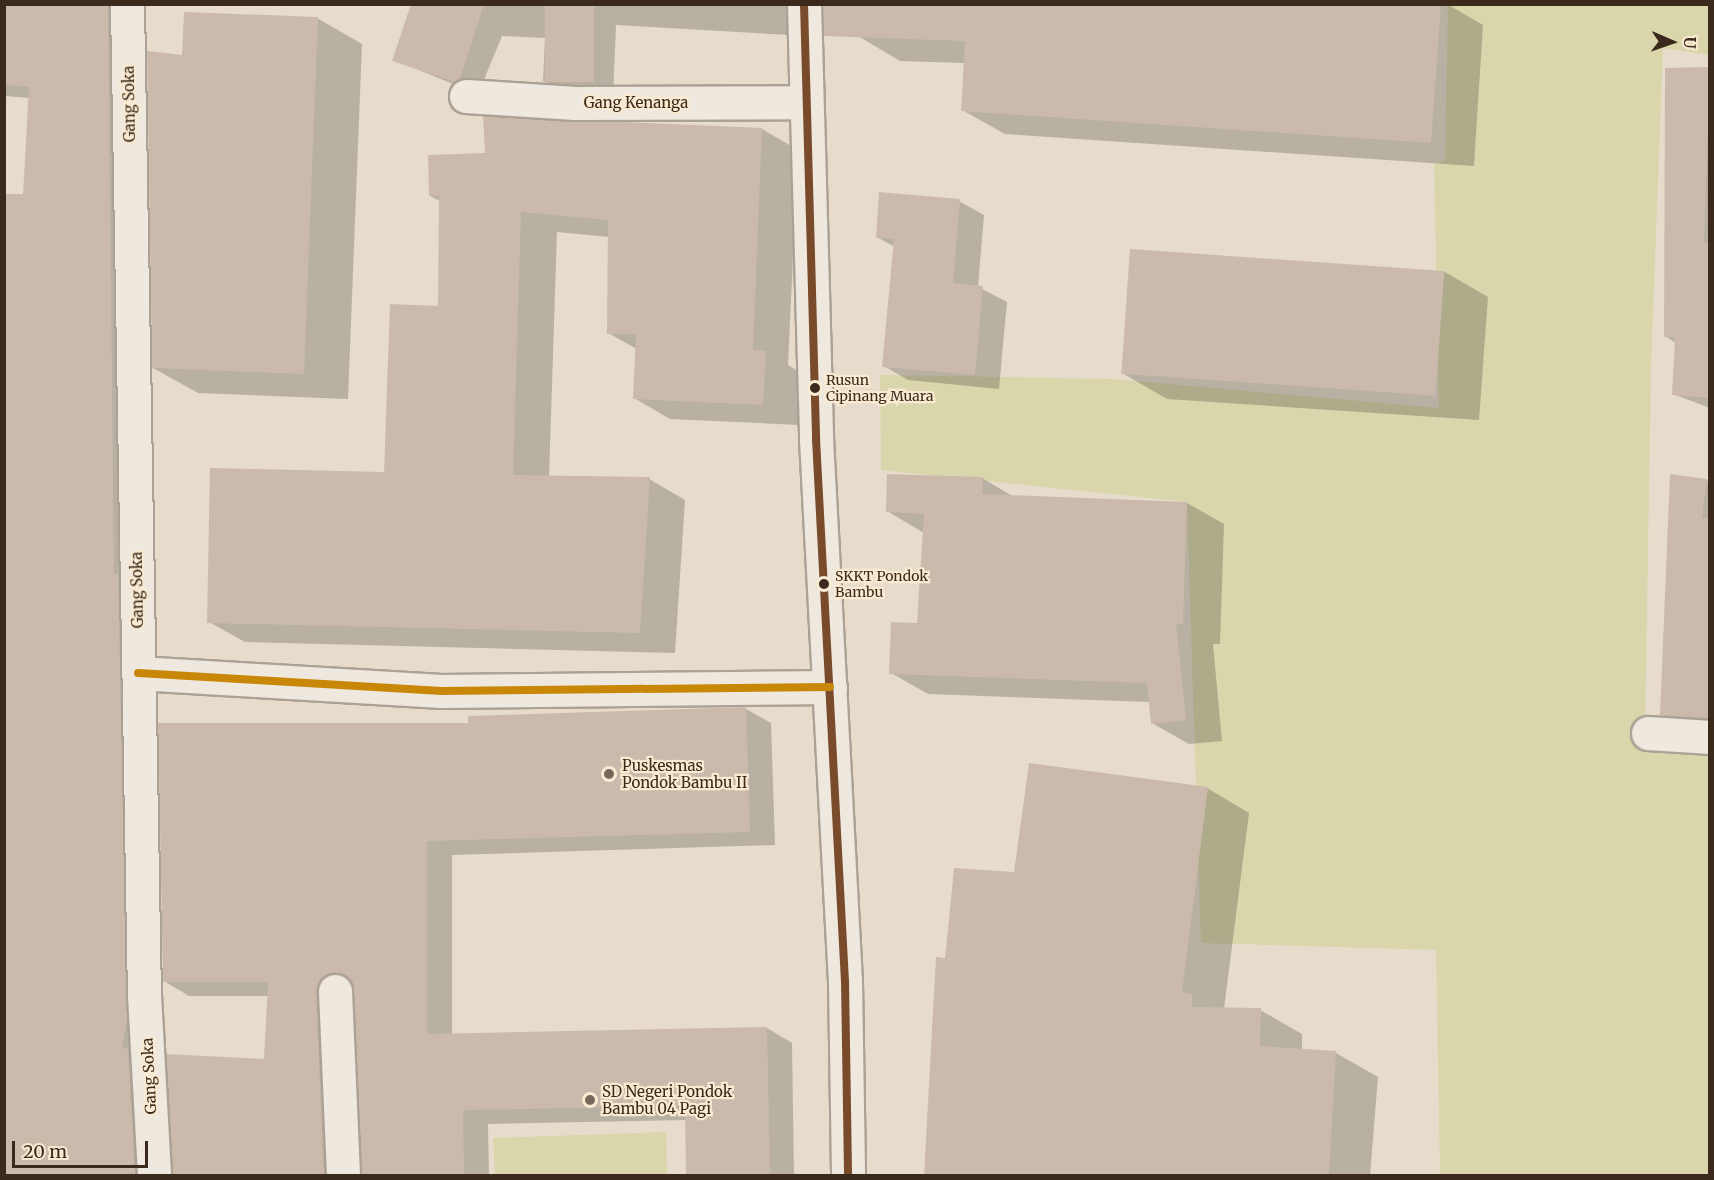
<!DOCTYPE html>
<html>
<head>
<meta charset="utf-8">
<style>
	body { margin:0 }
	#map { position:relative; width:1714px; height:1180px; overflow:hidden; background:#e7dccb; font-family:Merriweather,serif }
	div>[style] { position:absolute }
	.green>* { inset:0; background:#d9d6ac }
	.shadow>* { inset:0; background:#0003 }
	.building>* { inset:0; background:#cbbaac; transform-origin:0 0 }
	.roads { filter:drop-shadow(2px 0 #aca195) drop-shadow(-2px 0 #aca195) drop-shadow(0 2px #aca195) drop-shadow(0 -2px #aca195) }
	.minor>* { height:33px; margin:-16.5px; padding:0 16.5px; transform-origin:16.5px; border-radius:16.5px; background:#eee8df }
	.tertiary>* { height:33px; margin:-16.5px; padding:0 16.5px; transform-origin:16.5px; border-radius:16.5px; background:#eee8df }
	.bus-1>* { height:8px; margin:-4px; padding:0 4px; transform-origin:4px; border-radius:4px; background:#7a4b2a }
	.bus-2>* { height:8px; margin:-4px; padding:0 4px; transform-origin:4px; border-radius:4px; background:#c88707 }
	.dots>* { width:16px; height:16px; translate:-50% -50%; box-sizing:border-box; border:3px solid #f9ead1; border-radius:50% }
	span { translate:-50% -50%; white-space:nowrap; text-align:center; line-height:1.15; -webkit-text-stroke:4.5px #f9ead1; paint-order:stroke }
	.bus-label { font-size:14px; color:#3b291c }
	.left { translate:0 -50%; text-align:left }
	.street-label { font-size:15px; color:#3b291c }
	.poi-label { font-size:15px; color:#3b291c }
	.frame { position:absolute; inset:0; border:6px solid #3b291c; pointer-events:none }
	.north { position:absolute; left:1642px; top:12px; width:60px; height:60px; -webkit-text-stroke:4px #f9ead1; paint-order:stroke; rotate:92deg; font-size:16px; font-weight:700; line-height:24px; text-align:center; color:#3b291c }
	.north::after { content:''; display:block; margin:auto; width:21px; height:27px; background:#3b291c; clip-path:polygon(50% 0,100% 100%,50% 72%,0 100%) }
	.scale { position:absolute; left:12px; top:1141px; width:136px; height:27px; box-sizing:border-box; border:3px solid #3b291c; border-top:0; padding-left:8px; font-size:18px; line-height:21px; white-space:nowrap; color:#3b291c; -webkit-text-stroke:4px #f9ead1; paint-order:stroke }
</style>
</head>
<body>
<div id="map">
	<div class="green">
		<div style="clip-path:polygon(1448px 5px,1709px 5px,1709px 55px,1663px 48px,1651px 368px,1645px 734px,1709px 739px,1709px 1175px,1440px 1175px,1436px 950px,1201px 943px,1187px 502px,881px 470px,880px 375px,1113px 379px,1439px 408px,1434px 164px,1445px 160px)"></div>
		<div style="clip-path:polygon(666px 1132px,667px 1175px,495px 1175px,493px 1138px)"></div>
	</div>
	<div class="shadow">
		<div style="clip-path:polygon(4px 4px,141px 4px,161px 1176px,4px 1176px,30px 98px,4px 96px)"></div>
		<div style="clip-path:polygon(413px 4px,808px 4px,807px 36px,616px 25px,613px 97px,566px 95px,543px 81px,545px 38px,502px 36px,478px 94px,394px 60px)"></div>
		<div style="clip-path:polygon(859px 4px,1447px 4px,1483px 25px,1474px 166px,1005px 134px,962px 110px,965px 63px,900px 61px,858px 36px)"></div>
		<div style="clip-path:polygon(317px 18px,362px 44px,348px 399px,198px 393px,153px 368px,184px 56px)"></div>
		<div style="clip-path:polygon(1710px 69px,1710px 408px,1673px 394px,1676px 343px,1665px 336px)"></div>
		<div style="clip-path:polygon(485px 117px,762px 129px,798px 150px,788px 365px,801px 373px,799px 425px,670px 419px,634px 398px,637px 349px,608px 333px,609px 237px,557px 232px,549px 477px,649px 479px,685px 500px,675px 653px,245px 642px,209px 622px,386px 473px,439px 307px,440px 201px,430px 196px,486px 155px)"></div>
		<div style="clip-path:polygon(959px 201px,984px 215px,978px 287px,1007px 302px,999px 389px,908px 380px,884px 366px,895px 247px,877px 237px)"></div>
		<div style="clip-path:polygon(1443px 271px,1488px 297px,1479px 420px,1167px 399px,1122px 373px)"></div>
		<div style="clip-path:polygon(1672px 476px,1710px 481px,1710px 729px,1683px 727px,1661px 714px)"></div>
		<div style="clip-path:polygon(982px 478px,1014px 497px,1187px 503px,1224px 524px,1220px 644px,1213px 644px,1222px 741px,1189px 744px,1152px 723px,1150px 702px,928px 694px,891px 673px,919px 625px,924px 533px,887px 511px)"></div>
		<div style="clip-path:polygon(746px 709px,771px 723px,775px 845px,452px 855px,452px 1035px,767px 1028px,792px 1043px,794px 1176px,688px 1176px,687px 1120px,488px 1124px,489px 1176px,363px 1176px,355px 989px,344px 996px,349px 1176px,172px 1176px,168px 1056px,266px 1060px,269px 996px,189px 996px,164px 981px,470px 725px)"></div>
		<div style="clip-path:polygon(1207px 788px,1249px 813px,1224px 1009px,1260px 1010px,1302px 1034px,1302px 1050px,1336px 1053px,1378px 1077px,1370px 1176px,925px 1176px,946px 960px,1015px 873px)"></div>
	</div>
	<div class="building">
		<div style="clip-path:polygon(4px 4px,108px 4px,114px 574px,118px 574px,127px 1020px,122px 1048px,128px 1049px,135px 1176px,4px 1176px,4px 194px,23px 194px,29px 87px,4px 85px)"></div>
		<div style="clip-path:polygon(411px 4px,484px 4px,460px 79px,455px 82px,392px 61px)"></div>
		<div style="left:545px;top:4px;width:49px;height:78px"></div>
		<div style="clip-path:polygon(823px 4px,1441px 4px,1431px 143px,961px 111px,965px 41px,824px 36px)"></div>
		<div style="clip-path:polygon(184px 12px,318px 17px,304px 374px,152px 368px,147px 51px,182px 55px)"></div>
		<div style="clip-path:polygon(1710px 67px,1704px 243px,1710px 243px,1710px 398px,1672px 395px,1675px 338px,1664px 337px,1665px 68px)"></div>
		<div style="clip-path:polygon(483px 116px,762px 128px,753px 350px,766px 351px,763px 405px,633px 399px,636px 334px,607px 334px,608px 220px,521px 212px,513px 475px,650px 477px,640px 633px,207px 623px,210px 468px,384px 472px,390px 304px,438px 306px,439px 196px,429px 196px,428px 155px,485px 153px)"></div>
		<div style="clip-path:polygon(879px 192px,960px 199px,953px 283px,983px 286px,975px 375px,882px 367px,894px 239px,876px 238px)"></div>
		<div style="left:1130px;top:249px;width:315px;height:125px;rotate:4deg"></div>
		<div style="clip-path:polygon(887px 474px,983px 477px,982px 494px,1187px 502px,1183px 624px,1176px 624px,1186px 720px,1151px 724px,1147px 683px,889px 674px,891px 622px,917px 623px,924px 514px,886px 512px)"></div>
		<div style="clip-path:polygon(1670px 474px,1707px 479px,1702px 518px,1708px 518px,1710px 718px,1660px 715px)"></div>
		<div style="clip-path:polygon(746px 707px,750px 832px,427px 841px,427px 1034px,767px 1027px,770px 1176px,686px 1176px,685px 1106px,463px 1110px,464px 1176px,362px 1176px,354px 990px,350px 980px,335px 972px,324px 976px,316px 992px,324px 1176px,173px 1176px,166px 1054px,264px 1059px,268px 982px,163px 982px,158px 723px,468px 723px,468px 716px)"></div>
		<div style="clip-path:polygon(1029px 763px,1208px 787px,1182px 992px,1192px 994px,1192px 1007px,1261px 1008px,1260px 1046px,1336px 1051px,1329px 1176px,924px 1176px,936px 957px,945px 958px,954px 868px,1014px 872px)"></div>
	</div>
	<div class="roads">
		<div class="minor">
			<div style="left:127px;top:4px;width:991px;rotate:89.02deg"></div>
			<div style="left:144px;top:995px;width:181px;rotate:86.8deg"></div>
			<div style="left:466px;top:96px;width:109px;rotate:3.7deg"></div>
			<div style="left:575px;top:103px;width:231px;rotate:-0.2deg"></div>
			<div style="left:138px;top:673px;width:304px;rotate:3.4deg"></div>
			<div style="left:441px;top:691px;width:389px;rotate:-0.6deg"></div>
			<div style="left:1648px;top:733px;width:62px;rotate:3.7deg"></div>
			<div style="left:335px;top:991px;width:185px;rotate:87.5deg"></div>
		</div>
		<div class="tertiary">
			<div style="left:804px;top:4px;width:435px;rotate:88.4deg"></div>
			<div style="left:816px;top:439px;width:543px;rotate:86.94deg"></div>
			<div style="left:845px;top:981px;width:195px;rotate:89.1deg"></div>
		</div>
	</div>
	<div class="bus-1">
		<div style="left:804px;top:4px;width:435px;rotate:88.4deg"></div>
		<div style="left:816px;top:439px;width:543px;rotate:86.94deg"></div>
		<div style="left:845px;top:981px;width:195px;rotate:89.1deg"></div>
	</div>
	<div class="bus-2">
		<div style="left:138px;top:673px;width:304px;rotate:3.4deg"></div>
		<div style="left:441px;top:691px;width:389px;rotate:-0.6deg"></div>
	</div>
	<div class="dots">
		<div style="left:815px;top:388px;background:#3b291c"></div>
		<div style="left:824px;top:584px;background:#3b291c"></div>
		<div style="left:609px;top:774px;background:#776859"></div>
		<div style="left:590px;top:1100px;background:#776859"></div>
	</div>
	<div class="bus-label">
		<span class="left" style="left:826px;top:388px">Rusun<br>Cipinang Muara</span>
		<span class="left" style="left:835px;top:584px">SKKT Pondok<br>Bambu</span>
	</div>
	<div class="street-label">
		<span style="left:636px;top:103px">Gang Kenanga</span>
		<span style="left:129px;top:104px;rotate:-91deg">Gang Soka</span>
		<span style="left:137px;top:590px;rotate:-91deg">Gang Soka</span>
		<span style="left:149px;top:1076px;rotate:-93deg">Gang Soka</span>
	</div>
	<div class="poi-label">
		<span class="left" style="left:622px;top:774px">Puskesmas<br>Pondok Bambu II</span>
		<span class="left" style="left:602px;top:1100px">SD Negeri Pondok<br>Bambu 04 Pagi</span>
	</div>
	<div class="frame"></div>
	<div class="north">U</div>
	<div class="scale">20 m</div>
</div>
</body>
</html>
